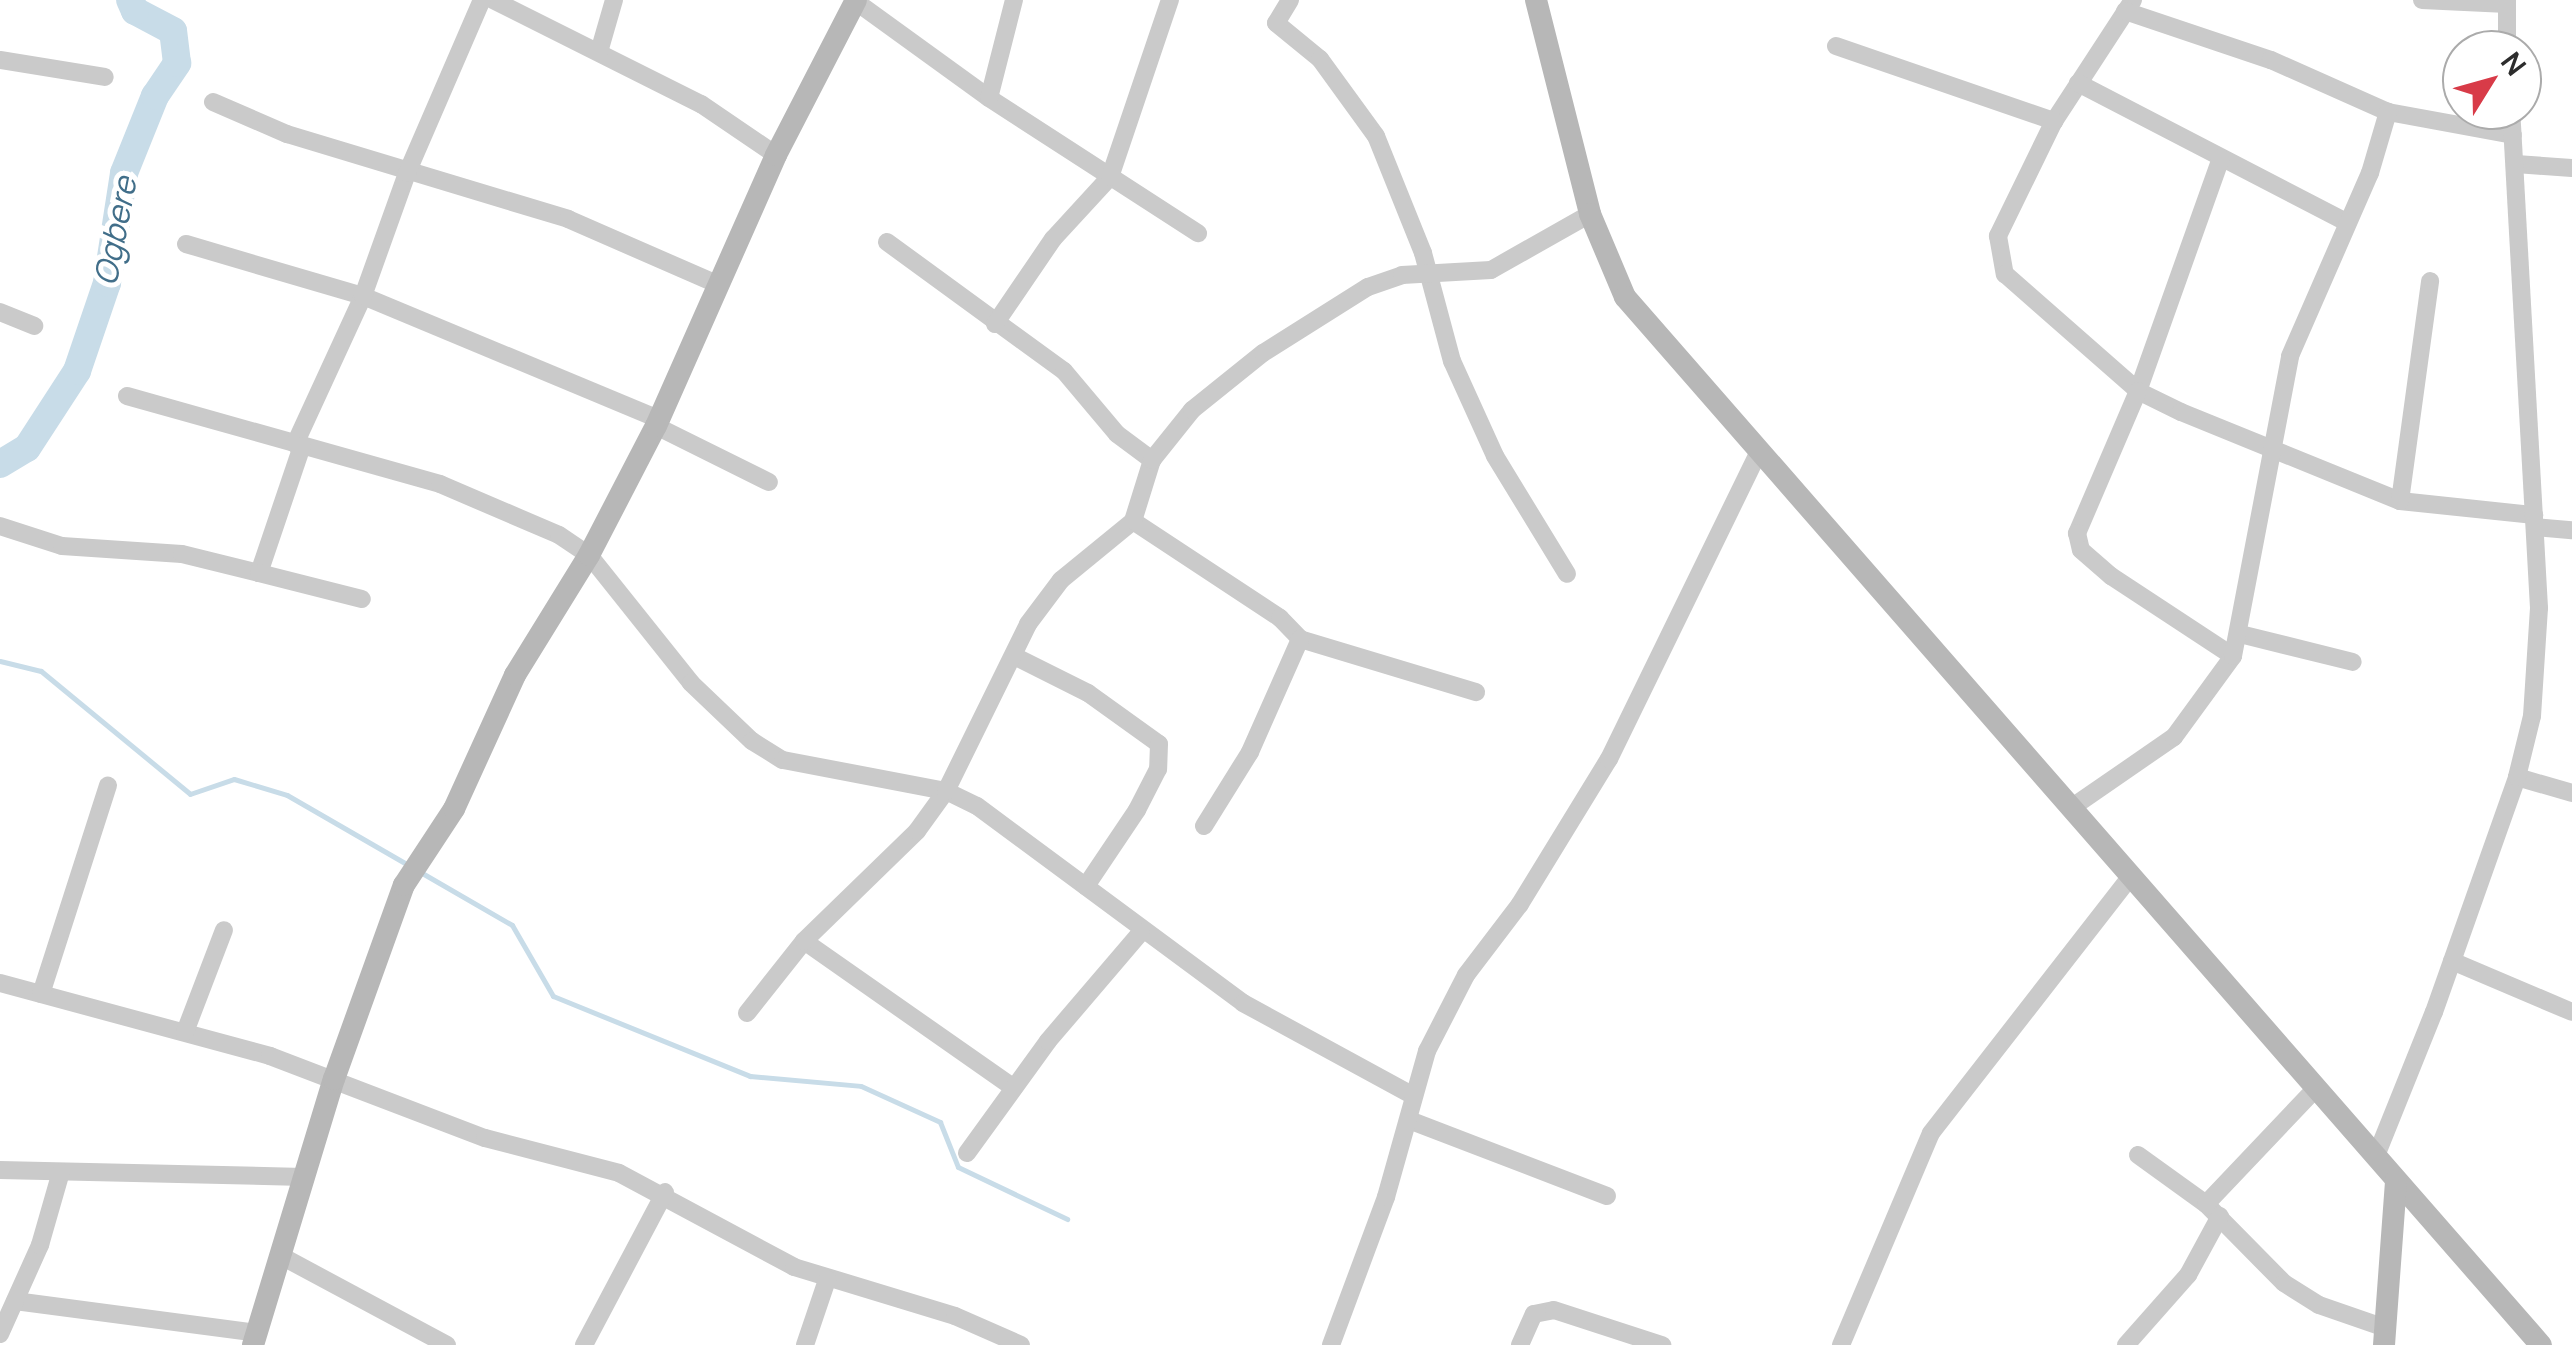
<!DOCTYPE html>
<html>
<head>
<meta charset="utf-8">
<style>
	body { margin:0 }
	#map { position:relative; width:2572px; height:1345px; overflow:hidden; background:#fff; font-family:Manrope,sans-serif }
	div>[style] { position:absolute }
	.stream>* { height:5px; margin:-2.5px; padding:0 2.5px; transform-origin:2.5px; border-radius:2.5px; background:#c8dce8 }
	.river>* { height:28px; margin:-14px; padding:0 14px; transform-origin:14px; border-radius:14px; background:#c8dce8 }
	.street>* { height:18px; margin:-9px; padding:0 9px; transform-origin:9px; border-radius:9px; background:#cacaca }
	.secondary>* { height:22px; margin:-11px; padding:0 11px; transform-origin:11px; border-radius:11px; background:#b7b7b7 }
	span { translate:-50% -50%; white-space:nowrap; text-align:center; line-height:1.15; -webkit-text-stroke:10px #fff; paint-order:stroke }
	.water-label { font-size:32px; color:#416e89; font-style:italic }
	.north { position:absolute; left:2442px; top:30px; width:100px; height:100px; box-sizing:border-box; background:#fff; border:2px solid #ababab; border-radius:50%; rotate:53deg; font-size:28px; font-weight:700; line-height:40px; text-align:center; color:#2d2d2d }
	.north::after { content:''; display:block; margin:auto; width:35px; height:45px; background:#d83b48; clip-path:polygon(50% 0,100% 100%,50% 72%,0 100%) }
</style>
</head>
<body>
<div id="map">
	<div class="stream">
		<div style="left:0;top:661px;width:42px;rotate:13.7deg"></div>
		<div style="left:41px;top:671px;width:193px;rotate:39.5deg"></div>
		<div style="left:190px;top:794px;width:46px;rotate:-18.8deg"></div>
		<div style="left:234px;top:779px;width:55px;rotate:16.8deg"></div>
		<div style="left:287px;top:795px;width:140px;rotate:30deg"></div>
		<div style="left:422px;top:873px;width:104px;rotate:30deg"></div>
		<div style="left:512px;top:925px;width:82px;rotate:60deg"></div>
		<div style="left:553px;top:996px;width:213px;rotate:22.1deg"></div>
		<div style="left:750px;top:1076px;width:111px;rotate:5.1deg"></div>
		<div style="left:861px;top:1086px;width:87px;rotate:24.5deg"></div>
		<div style="left:940px;top:1122px;width:48px;rotate:68.2deg"></div>
		<div style="left:958px;top:1167px;width:121px;rotate:25.5deg"></div>
	</div>
	<div class="river">
		<div style="left:0;top:464px;width:31px;rotate:-31deg"></div>
		<div style="left:27px;top:448px;width:92px;rotate:-57deg"></div>
		<div style="left:77px;top:371px;width:93px;rotate:-71.2deg"></div>
		<div style="left:107px;top:283px;width:111px;rotate:-81.2deg"></div>
		<div style="left:124px;top:173px;width:83px;rotate:-68.1deg"></div>
		<div style="left:155px;top:96px;width:40px;rotate:-56deg"></div>
		<div style="left:177px;top:63px;width:32px;rotate:-97deg"></div>
		<div style="left:173px;top:31px;width:43px;rotate:-152.2deg"></div>
		<div style="left:135px;top:11px;width:12px;rotate:-114deg"></div>
	</div>
	<div class="street">
		<div style="left:493px;top:0;width:233px;rotate:26.6deg"></div>
		<div style="left:701px;top:104px;width:91px;rotate:34.2deg"></div>
		<div style="left:1290px;top:0;width:27px;rotate:121deg"></div>
		<div style="left:1276px;top:23px;width:57px;rotate:39.3deg"></div>
		<div style="left:1320px;top:59px;width:95px;rotate:54deg"></div>
		<div style="left:1376px;top:136px;width:126px;rotate:68.1deg"></div>
		<div style="left:1423px;top:253px;width:112px;rotate:75deg"></div>
		<div style="left:1452px;top:361px;width:104px;rotate:65.6deg"></div>
		<div style="left:1495px;top:456px;width:138px;rotate:58.6deg"></div>
		<div style="left:2133px;top:0;width:145px;rotate:123.1deg"></div>
		<div style="left:2054px;top:121px;width:128px;rotate:116deg"></div>
		<div style="left:1998px;top:236px;width:39px;rotate:80deg"></div>
		<div style="left:2005px;top:274px;width:177px;rotate:41.3deg"></div>
		<div style="left:2138px;top:391px;width:48px;rotate:26deg"></div>
		<div style="left:2181px;top:412px;width:236px;rotate:22.1deg"></div>
		<div style="left:2400px;top:501px;width:135px;rotate:6deg"></div>
		<div style="left:2422px;top:0;width:85px;rotate:2.7deg"></div>
		<div style="left:855px;top:1px;width:165px;rotate:35.9deg"></div>
		<div style="left:989px;top:98px;width:249px;rotate:32.9deg"></div>
		<div style="left:2125px;top:11px;width:154px;rotate:18.6deg"></div>
		<div style="left:2271px;top:60px;width:128px;rotate:24deg"></div>
		<div style="left:2388px;top:112px;width:127px;rotate:10.4deg"></div>
		<div style="left:1836px;top:46px;width:231px;rotate:19deg"></div>
		<div style="left:2507px;top:50px;width:50px;rotate:-90deg"></div>
		<div style="left:599px;top:52px;width:54px;rotate:-73.9deg"></div>
		<div style="left:0;top:60px;width:106px;rotate:9.2deg"></div>
		<div style="left:2078px;top:83px;width:302px;rotate:27.4deg"></div>
		<div style="left:989px;top:98px;width:101px;rotate:-75.7deg"></div>
		<div style="left:213px;top:102px;width:81px;rotate:23.4deg"></div>
		<div style="left:287px;top:134px;width:294px;rotate:16.8deg"></div>
		<div style="left:568px;top:219px;width:165px;rotate:23.6deg"></div>
		<div style="left:2221px;top:158px;width:247px;rotate:109.6deg"></div>
		<div style="left:2138px;top:391px;width:155px;rotate:113.2deg"></div>
		<div style="left:2077px;top:533px;width:17px;rotate:77deg"></div>
		<div style="left:2081px;top:550px;width:40px;rotate:41deg"></div>
		<div style="left:2111px;top:576px;width:146px;rotate:33.3deg"></div>
		<div style="left:2516px;top:164px;width:56px;rotate:4.1deg"></div>
		<div style="left:887px;top:242px;width:219px;rotate:36.1deg"></div>
		<div style="left:1064px;top:371px;width:82px;rotate:49.9deg"></div>
		<div style="left:1117px;top:434px;width:44px;rotate:36.6deg"></div>
		<div style="left:186px;top:244px;width:184px;rotate:16.4deg"></div>
		<div style="left:363px;top:296px;width:321px;rotate:22.6deg"></div>
		<div style="left:0;top:312px;width:37px;rotate:22deg"></div>
		<div style="left:995px;top:324px;width:103px;rotate:-55.7deg"></div>
		<div style="left:1053px;top:239px;width:84px;rotate:-47.4deg"></div>
		<div style="left:1110px;top:177px;width:187px;rotate:-71.3deg"></div>
		<div style="left:127px;top:396px;width:325px;rotate:15.7deg"></div>
		<div style="left:440px;top:484px;width:129px;rotate:23.2deg"></div>
		<div style="left:559px;top:535px;width:36px;rotate:34deg"></div>
		<div style="left:589px;top:555px;width:164px;rotate:51.4deg"></div>
		<div style="left:691px;top:683px;width:84px;rotate:43.6deg"></div>
		<div style="left:752px;top:741px;width:36px;rotate:32deg"></div>
		<div style="left:783px;top:760px;width:166px;rotate:10.8deg"></div>
		<div style="left:946px;top:791px;width:34px;rotate:26deg"></div>
		<div style="left:977px;top:806px;width:331px;rotate:36.5deg"></div>
		<div style="left:1243px;top:1003px;width:190px;rotate:28.6deg"></div>
		<div style="left:656px;top:426px;width:126px;rotate:26.4deg"></div>
		<div style="left:295px;top:444px;width:163px;rotate:-65.3deg"></div>
		<div style="left:363px;top:296px;width:131px;rotate:-70.3deg"></div>
		<div style="left:407px;top:173px;width:189px;rotate:-66.6deg"></div>
		<div style="left:2400px;top:501px;width:222px;rotate:-82.2deg"></div>
		<div style="left:1133px;top:521px;width:176px;rotate:33.4deg"></div>
		<div style="left:1280px;top:618px;width:29px;rotate:46deg"></div>
		<div style="left:1300px;top:639px;width:184px;rotate:16.8deg"></div>
		<div style="left:0;top:526px;width:65px;rotate:17.9deg"></div>
		<div style="left:62px;top:546px;width:120px;rotate:3.8deg"></div>
		<div style="left:182px;top:554px;width:79px;rotate:13.9deg"></div>
		<div style="left:259px;top:573px;width:134px;rotate:-71.3deg"></div>
		<div style="left:2535px;top:527px;width:37px;rotate:5deg"></div>
		<div style="left:259px;top:573px;width:106px;rotate:14.2deg"></div>
		<div style="left:2240px;top:634px;width:116px;rotate:13.9deg"></div>
		<div style="left:1014px;top:656px;width:83px;rotate:26.6deg"></div>
		<div style="left:1088px;top:693px;width:87px;rotate:35.7deg"></div>
		<div style="left:1159px;top:744px;width:25px;rotate:92deg"></div>
		<div style="left:1158px;top:769px;width:46px;rotate:117.1deg"></div>
		<div style="left:1137px;top:810px;width:92px;rotate:123.9deg"></div>
		<div style="left:2517px;top:777px;width:57px;rotate:16.2deg"></div>
		<div style="left:2071px;top:808px;width:125px;rotate:-34.6deg"></div>
		<div style="left:2174px;top:737px;width:100px;rotate:-53.9deg"></div>
		<div style="left:2233px;top:656px;width:305px;rotate:-79.2deg"></div>
		<div style="left:2290px;top:356px;width:200px;rotate:-66.4deg"></div>
		<div style="left:2370px;top:173px;width:64px;rotate:-73.6deg"></div>
		<div style="left:1204px;top:826px;width:87px;rotate:-58.1deg"></div>
		<div style="left:1250px;top:752px;width:124px;rotate:-66.1deg"></div>
		<div style="left:804px;top:941px;width:256px;rotate:35deg"></div>
		<div style="left:2452px;top:961px;width:130px;rotate:23deg"></div>
		<div style="left:0;top:983px;width:280px;rotate:15.1deg"></div>
		<div style="left:270px;top:1056px;width:230px;rotate:20.9deg"></div>
		<div style="left:485px;top:1138px;width:138px;rotate:14.6deg"></div>
		<div style="left:619px;top:1173px;width:199px;rotate:28.2deg"></div>
		<div style="left:794px;top:1267px;width:168px;rotate:16.9deg"></div>
		<div style="left:955px;top:1316px;width:72px;rotate:23.7deg"></div>
		<div style="left:41px;top:994px;width:219px;rotate:-72.2deg"></div>
		<div style="left:747px;top:1013px;width:92px;rotate:-51.6deg"></div>
		<div style="left:804px;top:941px;width:158px;rotate:-44.2deg"></div>
		<div style="left:917px;top:831px;width:49px;rotate:-54.1deg"></div>
		<div style="left:946px;top:791px;width:186px;rotate:-63.8deg"></div>
		<div style="left:1028px;top:624px;width:55px;rotate:-53.1deg"></div>
		<div style="left:1061px;top:580px;width:93px;rotate:-39.3deg"></div>
		<div style="left:1133px;top:521px;width:64px;rotate:-72.7deg"></div>
		<div style="left:1152px;top:460px;width:64px;rotate:-51.3deg"></div>
		<div style="left:1192px;top:410px;width:91px;rotate:-38.8deg"></div>
		<div style="left:1263px;top:353px;width:124px;rotate:-32.2deg"></div>
		<div style="left:1368px;top:287px;width:36px;rotate:-19deg"></div>
		<div style="left:1402px;top:275px;width:89px;rotate:-3.2deg"></div>
		<div style="left:1491px;top:270px;width:114px;rotate:-29.5deg"></div>
		<div style="left:185px;top:1032px;width:109px;rotate:-69.1deg"></div>
		<div style="left:1409px;top:1120px;width:212px;rotate:21deg"></div>
		<div style="left:967px;top:1153px;width:138px;rotate:-54.1deg"></div>
		<div style="left:1048px;top:1041px;width:143px;rotate:-49.5deg"></div>
		<div style="left:2138px;top:1155px;width:84px;rotate:35.8deg"></div>
		<div style="left:2206px;top:1204px;width:111px;rotate:45.4deg"></div>
		<div style="left:2284px;top:1283px;width:41px;rotate:32.2deg"></div>
		<div style="left:2319px;top:1305px;width:68px;rotate:19deg"></div>
		<div style="left:2376px;top:1156px;width:155px;rotate:-68.1deg"></div>
		<div style="left:2434px;top:1012px;width:249px;rotate:-70.5deg"></div>
		<div style="left:2517px;top:777px;width:63px;rotate:-76.2deg"></div>
		<div style="left:2532px;top:716px;width:108px;rotate:-86.3deg"></div>
		<div style="left:2539px;top:608px;width:499px;rotate:-93.2deg"></div>
		<div style="left:0;top:1170px;width:304px;rotate:1.3deg"></div>
		<div style="left:2206px;top:1204px;width:160px;rotate:-46.5deg"></div>
		<div style="left:283px;top:1257px;width:186px;rotate:28.2deg"></div>
		<div style="left:15px;top:1301px;width:244px;rotate:7.5deg"></div>
		<div style="left:0;top:1334px;width:98px;rotate:-65.8deg"></div>
		<div style="left:40px;top:1245px;width:76px;rotate:-74deg"></div>
		<div style="left:584px;top:1345px;width:173px;rotate:-62.1deg"></div>
		<div style="left:805px;top:1345px;width:69px;rotate:-71.3deg"></div>
		<div style="left:1331px;top:1345px;width:158px;rotate:-69.6deg"></div>
		<div style="left:1386px;top:1197px;width:152px;rotate:-74.3deg"></div>
		<div style="left:1427px;top:1051px;width:85px;rotate:-62.8deg"></div>
		<div style="left:1466px;top:975px;width:89px;rotate:-52.7deg"></div>
		<div style="left:1520px;top:904px;width:170px;rotate:-58.5deg"></div>
		<div style="left:1609px;top:759px;width:340px;rotate:-64deg"></div>
		<div style="left:1520px;top:1345px;width:34px;rotate:-66deg"></div>
		<div style="left:1534px;top:1314px;width:20px;rotate:-11deg"></div>
		<div style="left:1554px;top:1310px;width:114px;rotate:18deg"></div>
		<div style="left:1841px;top:1345px;width:230px;rotate:-67deg"></div>
		<div style="left:1931px;top:1133px;width:324px;rotate:-52.1deg"></div>
		<div style="left:2126px;top:1345px;width:94px;rotate:-48.5deg"></div>
		<div style="left:2188px;top:1275px;width:67px;rotate:-61.5deg"></div>
	</div>
	<div class="secondary">
		<div style="left:1536px;top:0;width:221px;rotate:75.8deg"></div>
		<div style="left:1590px;top:214px;width:90px;rotate:67.1deg"></div>
		<div style="left:1625px;top:297px;width:1392px;rotate:48.85deg"></div>
		<div style="left:253px;top:1345px;width:278px;rotate:-73.1deg"></div>
		<div style="left:334px;top:1079px;width:206px;rotate:-70.2deg"></div>
		<div style="left:404px;top:885px;width:91px;rotate:-56.7deg"></div>
		<div style="left:454px;top:809px;width:147px;rotate:-65.5deg"></div>
		<div style="left:515px;top:675px;width:141px;rotate:-58.3deg"></div>
		<div style="left:589px;top:555px;width:145px;rotate:-62.6deg"></div>
		<div style="left:656px;top:426px;width:296px;rotate:-66.1deg"></div>
		<div style="left:776px;top:155px;width:174px;rotate:-62.7deg"></div>
		<div style="left:2384px;top:1345px;width:165px;rotate:-85.8deg"></div>
	</div>
	<div class="water-label">
		<span style="left:115px;top:231px;rotate:-79deg">Ogbere</span>
	</div>
	<div class="north">N</div>
</div>
</body>
</html>
